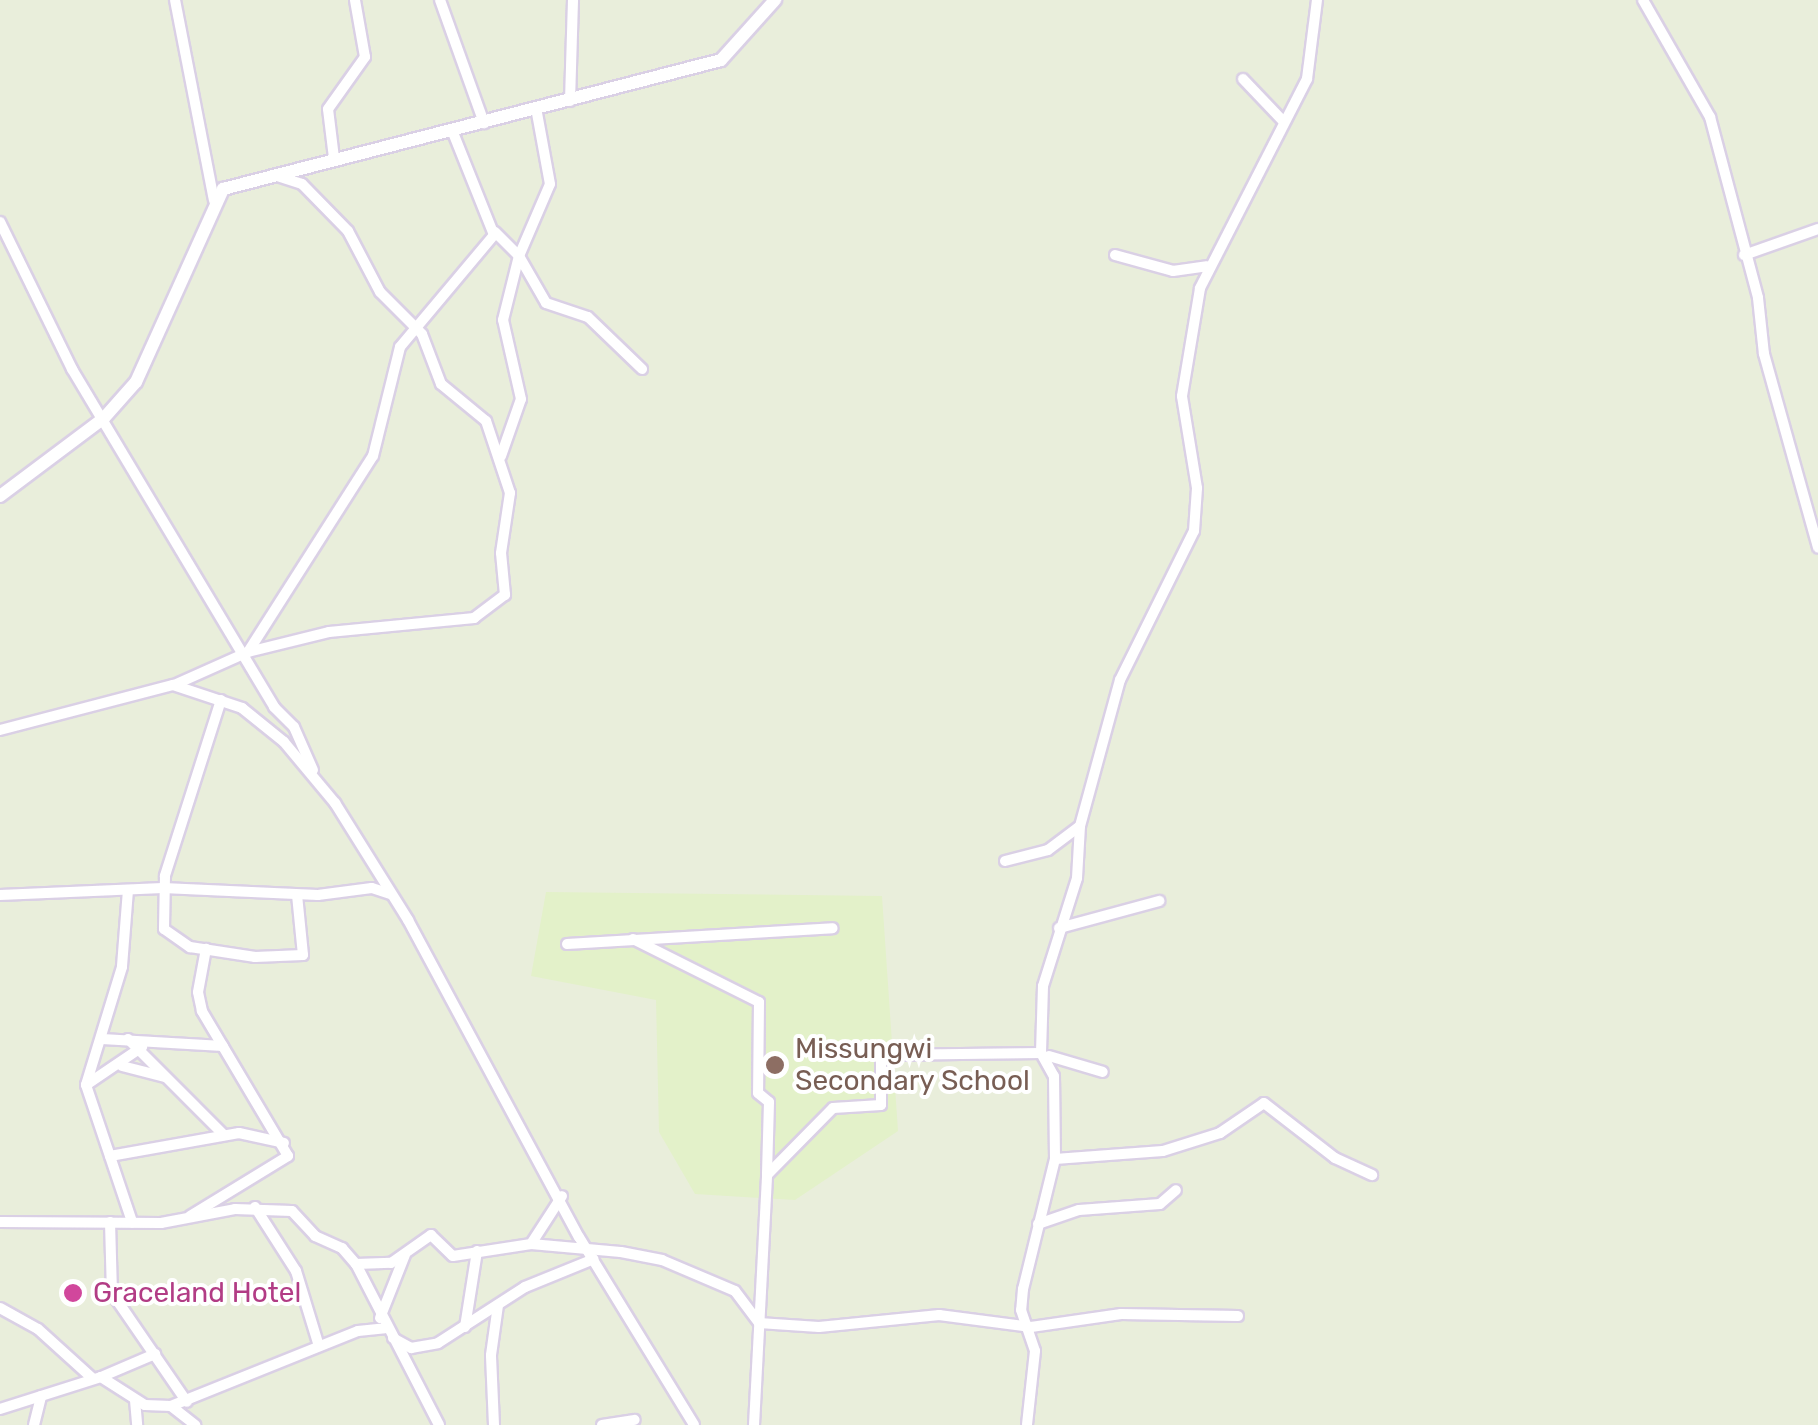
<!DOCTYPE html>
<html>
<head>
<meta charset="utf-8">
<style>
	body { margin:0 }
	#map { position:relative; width:1818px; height:1425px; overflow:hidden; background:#e9eedb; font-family:Rubik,sans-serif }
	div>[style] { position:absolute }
	.education>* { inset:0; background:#e3f1c9 }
	.roads { filter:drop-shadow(2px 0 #dad0e5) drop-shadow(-2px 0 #dad0e5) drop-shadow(0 2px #dad0e5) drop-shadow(0 -2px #dad0e5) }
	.minor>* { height:10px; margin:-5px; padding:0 5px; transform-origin:5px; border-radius:5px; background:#fff }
	.tertiary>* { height:12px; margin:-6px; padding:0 6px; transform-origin:6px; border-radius:6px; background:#fff }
	.dots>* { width:28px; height:28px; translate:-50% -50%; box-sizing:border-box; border:5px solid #fff; border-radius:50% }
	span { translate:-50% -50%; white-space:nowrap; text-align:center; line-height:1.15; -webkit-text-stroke:8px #fff; paint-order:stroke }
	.education-label { font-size:28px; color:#785e54 }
	.left { translate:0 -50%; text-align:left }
	.hotel-label { font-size:28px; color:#b23c85 }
</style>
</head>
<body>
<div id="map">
	<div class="education">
		<div style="clip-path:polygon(546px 892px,882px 896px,898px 1131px,795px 1200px,695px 1194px,659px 1132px,656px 1000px,531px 976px)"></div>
	</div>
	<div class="roads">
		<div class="minor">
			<div style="left:175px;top:0;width:204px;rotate:79deg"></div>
			<div style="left:440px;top:0;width:131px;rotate:70.3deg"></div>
			<div style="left:1643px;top:0;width:135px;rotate:60.2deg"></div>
			<div style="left:1710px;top:117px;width:187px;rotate:75.1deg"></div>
			<div style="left:1758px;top:298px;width:56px;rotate:83.9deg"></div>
			<div style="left:1764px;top:354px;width:201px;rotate:74.4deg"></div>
			<div style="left:1243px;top:79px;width:57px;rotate:46.4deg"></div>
			<div style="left:570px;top:101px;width:101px;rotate:-88.3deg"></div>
			<div style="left:334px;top:158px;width:49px;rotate:-97deg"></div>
			<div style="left:328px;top:109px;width:64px;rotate:-54.6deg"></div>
			<div style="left:365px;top:57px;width:58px;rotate:-100deg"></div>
			<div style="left:0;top:222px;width:164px;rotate:63.9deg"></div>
			<div style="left:72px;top:369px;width:394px;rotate:59.1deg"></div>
			<div style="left:274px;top:707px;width:28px;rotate:45deg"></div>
			<div style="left:294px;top:727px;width:47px;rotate:66.2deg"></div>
			<div style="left:495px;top:232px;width:34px;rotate:45deg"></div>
			<div style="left:519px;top:256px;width:54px;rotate:60.1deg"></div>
			<div style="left:546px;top:303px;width:44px;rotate:18.4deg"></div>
			<div style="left:588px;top:317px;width:75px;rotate:43.9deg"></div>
			<div style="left:1115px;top:255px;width:60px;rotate:15.4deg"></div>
			<div style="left:1173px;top:271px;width:34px;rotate:-8deg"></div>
			<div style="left:1744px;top:255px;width:78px;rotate:-19.4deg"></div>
			<div style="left:501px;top:456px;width:60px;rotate:-70.7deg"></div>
			<div style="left:521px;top:399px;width:81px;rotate:-102.8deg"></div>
			<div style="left:503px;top:320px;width:66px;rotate:-76deg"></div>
			<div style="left:519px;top:256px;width:78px;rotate:-66.7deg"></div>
			<div style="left:550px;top:184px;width:77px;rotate:-100.4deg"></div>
			<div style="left:248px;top:652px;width:83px;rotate:-13.9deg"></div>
			<div style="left:329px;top:632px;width:146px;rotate:-5.5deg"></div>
			<div style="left:474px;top:618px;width:39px;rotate:-37deg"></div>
			<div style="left:505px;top:595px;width:42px;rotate:-95.4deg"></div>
			<div style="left:501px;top:553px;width:61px;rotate:-81.5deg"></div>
			<div style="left:510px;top:493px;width:76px;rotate:-108.4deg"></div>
			<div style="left:486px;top:421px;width:58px;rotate:-140.6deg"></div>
			<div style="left:441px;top:384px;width:53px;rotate:-110.8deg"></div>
			<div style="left:422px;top:334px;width:59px;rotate:-135deg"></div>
			<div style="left:380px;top:292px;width:69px;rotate:-117.7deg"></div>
			<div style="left:348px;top:231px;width:66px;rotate:-134.4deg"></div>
			<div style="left:302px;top:184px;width:26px;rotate:-162deg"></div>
			<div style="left:174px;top:685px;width:81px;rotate:-24deg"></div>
			<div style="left:248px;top:652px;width:232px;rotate:-57.5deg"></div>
			<div style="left:373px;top:456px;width:112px;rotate:-76.1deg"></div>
			<div style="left:400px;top:347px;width:146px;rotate:-50deg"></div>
			<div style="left:494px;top:235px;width:113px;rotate:-111.8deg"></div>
			<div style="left:221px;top:700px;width:185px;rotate:107.7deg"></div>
			<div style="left:165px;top:876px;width:53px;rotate:91.1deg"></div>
			<div style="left:164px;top:929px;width:32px;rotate:35deg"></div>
			<div style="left:190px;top:947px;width:66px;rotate:8.7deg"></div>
			<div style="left:255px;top:957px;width:48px;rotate:-2.4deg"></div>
			<div style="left:303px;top:955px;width:60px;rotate:-95.7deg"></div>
			<div style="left:0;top:730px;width:179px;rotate:-14.6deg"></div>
			<div style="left:173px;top:685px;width:73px;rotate:18.4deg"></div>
			<div style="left:242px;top:708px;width:54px;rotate:39deg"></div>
			<div style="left:284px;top:742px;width:80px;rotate:50.1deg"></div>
			<div style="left:335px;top:803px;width:138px;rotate:58deg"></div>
			<div style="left:408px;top:920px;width:360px;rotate:61.7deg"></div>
			<div style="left:579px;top:1237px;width:220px;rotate:58.5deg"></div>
			<div style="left:1005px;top:861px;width:44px;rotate:-14.3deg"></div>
			<div style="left:1048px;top:850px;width:40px;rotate:-37deg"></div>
			<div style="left:1080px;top:826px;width:151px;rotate:-74.7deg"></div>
			<div style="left:1120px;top:680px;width:166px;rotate:-63.6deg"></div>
			<div style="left:1194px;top:531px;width:43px;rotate:-86deg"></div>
			<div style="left:1197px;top:488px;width:93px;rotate:-99.3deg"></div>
			<div style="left:1182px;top:396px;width:109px;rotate:-80.5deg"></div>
			<div style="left:1200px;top:288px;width:235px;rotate:-62.9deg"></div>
			<div style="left:1307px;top:79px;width:80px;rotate:-82.8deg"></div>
			<div style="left:128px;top:890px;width:77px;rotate:94.5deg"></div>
			<div style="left:122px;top:967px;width:123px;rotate:107deg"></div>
			<div style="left:86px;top:1085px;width:145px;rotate:71.4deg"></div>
			<div style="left:0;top:895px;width:163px;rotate:-2.5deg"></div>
			<div style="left:163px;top:888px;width:155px;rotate:2.6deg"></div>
			<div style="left:318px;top:895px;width:54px;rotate:-7.4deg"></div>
			<div style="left:372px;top:888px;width:20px;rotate:18deg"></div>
			<div style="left:1059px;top:928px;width:104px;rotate:-15.1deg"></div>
			<div style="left:633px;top:939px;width:141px;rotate:26.6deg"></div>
			<div style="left:759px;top:1002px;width:91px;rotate:90.6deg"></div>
			<div style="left:758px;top:1093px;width:14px;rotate:39deg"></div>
			<div style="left:769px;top:1102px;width:72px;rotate:91.6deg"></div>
			<div style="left:567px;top:944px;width:266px;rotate:-3.4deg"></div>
			<div style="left:102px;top:1039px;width:121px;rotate:3.3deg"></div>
			<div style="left:128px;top:1039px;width:136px;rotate:45deg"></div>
			<div style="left:1041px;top:1053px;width:67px;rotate:-88.3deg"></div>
			<div style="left:1043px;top:986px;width:113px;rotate:-72.5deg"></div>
			<div style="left:1077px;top:878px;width:52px;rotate:-86.7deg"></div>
			<div style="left:1049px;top:1056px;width:56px;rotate:16.5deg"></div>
			<div style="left:122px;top:1066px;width:44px;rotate:14.3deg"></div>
			<div style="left:86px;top:1085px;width:68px;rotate:-34.2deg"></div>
			<div style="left:110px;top:1156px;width:131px;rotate:-10.1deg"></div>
			<div style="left:239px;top:1133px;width:46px;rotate:12.5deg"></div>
			<div style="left:1055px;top:1159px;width:108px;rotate:-4.2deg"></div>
			<div style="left:1163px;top:1151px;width:60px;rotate:-17.5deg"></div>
			<div style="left:1220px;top:1133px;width:53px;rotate:-34.3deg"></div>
			<div style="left:1264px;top:1103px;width:90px;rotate:37.8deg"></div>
			<div style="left:1335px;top:1158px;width:41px;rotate:24.7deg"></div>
			<div style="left:255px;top:1207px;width:76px;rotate:57.4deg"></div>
			<div style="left:296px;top:1271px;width:78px;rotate:73deg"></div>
			<div style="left:190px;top:1216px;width:115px;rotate:-31.5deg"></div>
			<div style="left:288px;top:1156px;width:169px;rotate:-120.7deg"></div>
			<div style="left:202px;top:1011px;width:19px;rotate:-102deg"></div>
			<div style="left:198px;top:992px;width:44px;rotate:-79.5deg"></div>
			<div style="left:0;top:1222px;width:161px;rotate:0.4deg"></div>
			<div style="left:161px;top:1223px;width:75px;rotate:-10.7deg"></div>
			<div style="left:235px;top:1209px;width:57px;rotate:2deg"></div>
			<div style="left:292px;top:1211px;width:34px;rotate:47deg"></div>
			<div style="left:315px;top:1236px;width:30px;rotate:24deg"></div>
			<div style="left:342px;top:1248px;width:21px;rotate:49deg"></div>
			<div style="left:356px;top:1264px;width:181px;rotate:62.7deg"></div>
			<div style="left:110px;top:1222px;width:71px;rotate:88.4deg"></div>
			<div style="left:112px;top:1293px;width:132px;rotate:55.5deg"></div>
			<div style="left:1038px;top:1224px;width:43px;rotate:-18.9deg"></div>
			<div style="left:1079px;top:1210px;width:81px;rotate:-4.2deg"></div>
			<div style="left:1160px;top:1204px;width:21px;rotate:-41deg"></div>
			<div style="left:531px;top:1244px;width:57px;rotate:-57.1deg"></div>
			<div style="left:356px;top:1264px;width:35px;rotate:-2deg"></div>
			<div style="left:391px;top:1263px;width:49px;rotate:-35deg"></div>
			<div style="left:431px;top:1235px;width:30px;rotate:44deg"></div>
			<div style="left:453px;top:1256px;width:79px;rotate:-8.7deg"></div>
			<div style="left:531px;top:1244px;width:90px;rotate:5.1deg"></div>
			<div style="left:621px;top:1252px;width:42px;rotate:11deg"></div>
			<div style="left:662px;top:1260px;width:79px;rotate:23deg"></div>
			<div style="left:735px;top:1291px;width:40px;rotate:53deg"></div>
			<div style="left:759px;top:1323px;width:60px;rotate:3.8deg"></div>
			<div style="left:819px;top:1327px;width:121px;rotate:-5.7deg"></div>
			<div style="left:939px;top:1315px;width:93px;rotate:7.4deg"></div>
			<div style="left:1031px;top:1327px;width:91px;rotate:-8.2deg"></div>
			<div style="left:1121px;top:1314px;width:117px;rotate:1deg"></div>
			<div style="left:0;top:1308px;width:43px;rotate:28.9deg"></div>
			<div style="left:38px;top:1329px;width:73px;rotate:42.2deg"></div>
			<div style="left:380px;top:1318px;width:68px;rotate:-68.4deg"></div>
			<div style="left:465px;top:1327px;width:77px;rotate:-81deg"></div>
			<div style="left:393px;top:1338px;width:21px;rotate:29deg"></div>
			<div style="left:411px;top:1348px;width:27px;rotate:-10deg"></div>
			<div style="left:438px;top:1343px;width:103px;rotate:-32.8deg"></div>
			<div style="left:525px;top:1287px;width:74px;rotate:-22.1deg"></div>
			<div style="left:101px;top:1377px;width:59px;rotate:-23.1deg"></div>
			<div style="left:135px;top:1400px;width:25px;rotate:85deg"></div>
			<div style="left:171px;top:1406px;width:31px;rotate:38deg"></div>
			<div style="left:0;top:1409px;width:106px;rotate:-17.6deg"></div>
			<div style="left:101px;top:1377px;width:52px;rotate:32.5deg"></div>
			<div style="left:145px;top:1405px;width:26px;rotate:2deg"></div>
			<div style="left:171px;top:1406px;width:201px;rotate:-21.9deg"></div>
			<div style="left:358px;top:1331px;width:27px;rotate:-6deg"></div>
			<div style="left:34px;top:1425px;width:30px;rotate:-76deg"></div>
			<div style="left:494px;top:1425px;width:70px;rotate:-92.5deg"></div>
			<div style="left:491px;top:1355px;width:50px;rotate:-82deg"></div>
			<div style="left:602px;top:1425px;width:33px;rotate:-9deg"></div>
			<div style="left:754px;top:1425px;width:250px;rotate:-87deg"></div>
			<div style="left:767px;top:1175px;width:94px;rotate:-45.4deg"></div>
			<div style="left:833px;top:1108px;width:48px;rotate:-3.6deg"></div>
			<div style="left:881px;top:1105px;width:50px;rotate:-90deg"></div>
			<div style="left:881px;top:1055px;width:160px;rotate:-0.7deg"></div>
			<div style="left:1041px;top:1053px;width:26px;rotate:61deg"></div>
			<div style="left:1054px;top:1076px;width:83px;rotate:89.3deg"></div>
			<div style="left:1055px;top:1159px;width:134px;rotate:103.8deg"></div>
			<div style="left:1023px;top:1289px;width:21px;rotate:95deg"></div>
			<div style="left:1021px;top:1310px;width:43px;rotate:71.1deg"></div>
			<div style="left:1035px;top:1351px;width:74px;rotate:96.2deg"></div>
		</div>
		<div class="tertiary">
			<div style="left:0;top:496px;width:130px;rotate:-36.9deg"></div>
			<div style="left:104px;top:418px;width:48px;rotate:-48.4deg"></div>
			<div style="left:136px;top:382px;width:212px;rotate:-65.7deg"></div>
			<div style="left:223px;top:189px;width:514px;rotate:-14.52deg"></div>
			<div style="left:721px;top:60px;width:81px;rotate:-48deg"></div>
		</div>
	</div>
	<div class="dots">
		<div style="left:775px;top:1065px;background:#8d6e63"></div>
		<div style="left:73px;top:1293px;background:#d1479c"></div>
	</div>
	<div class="education-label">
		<span class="left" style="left:795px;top:1065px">Missungwi<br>Secondary School</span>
	</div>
	<div class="hotel-label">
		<span class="left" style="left:93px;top:1293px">Graceland Hotel</span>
	</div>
</div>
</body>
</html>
